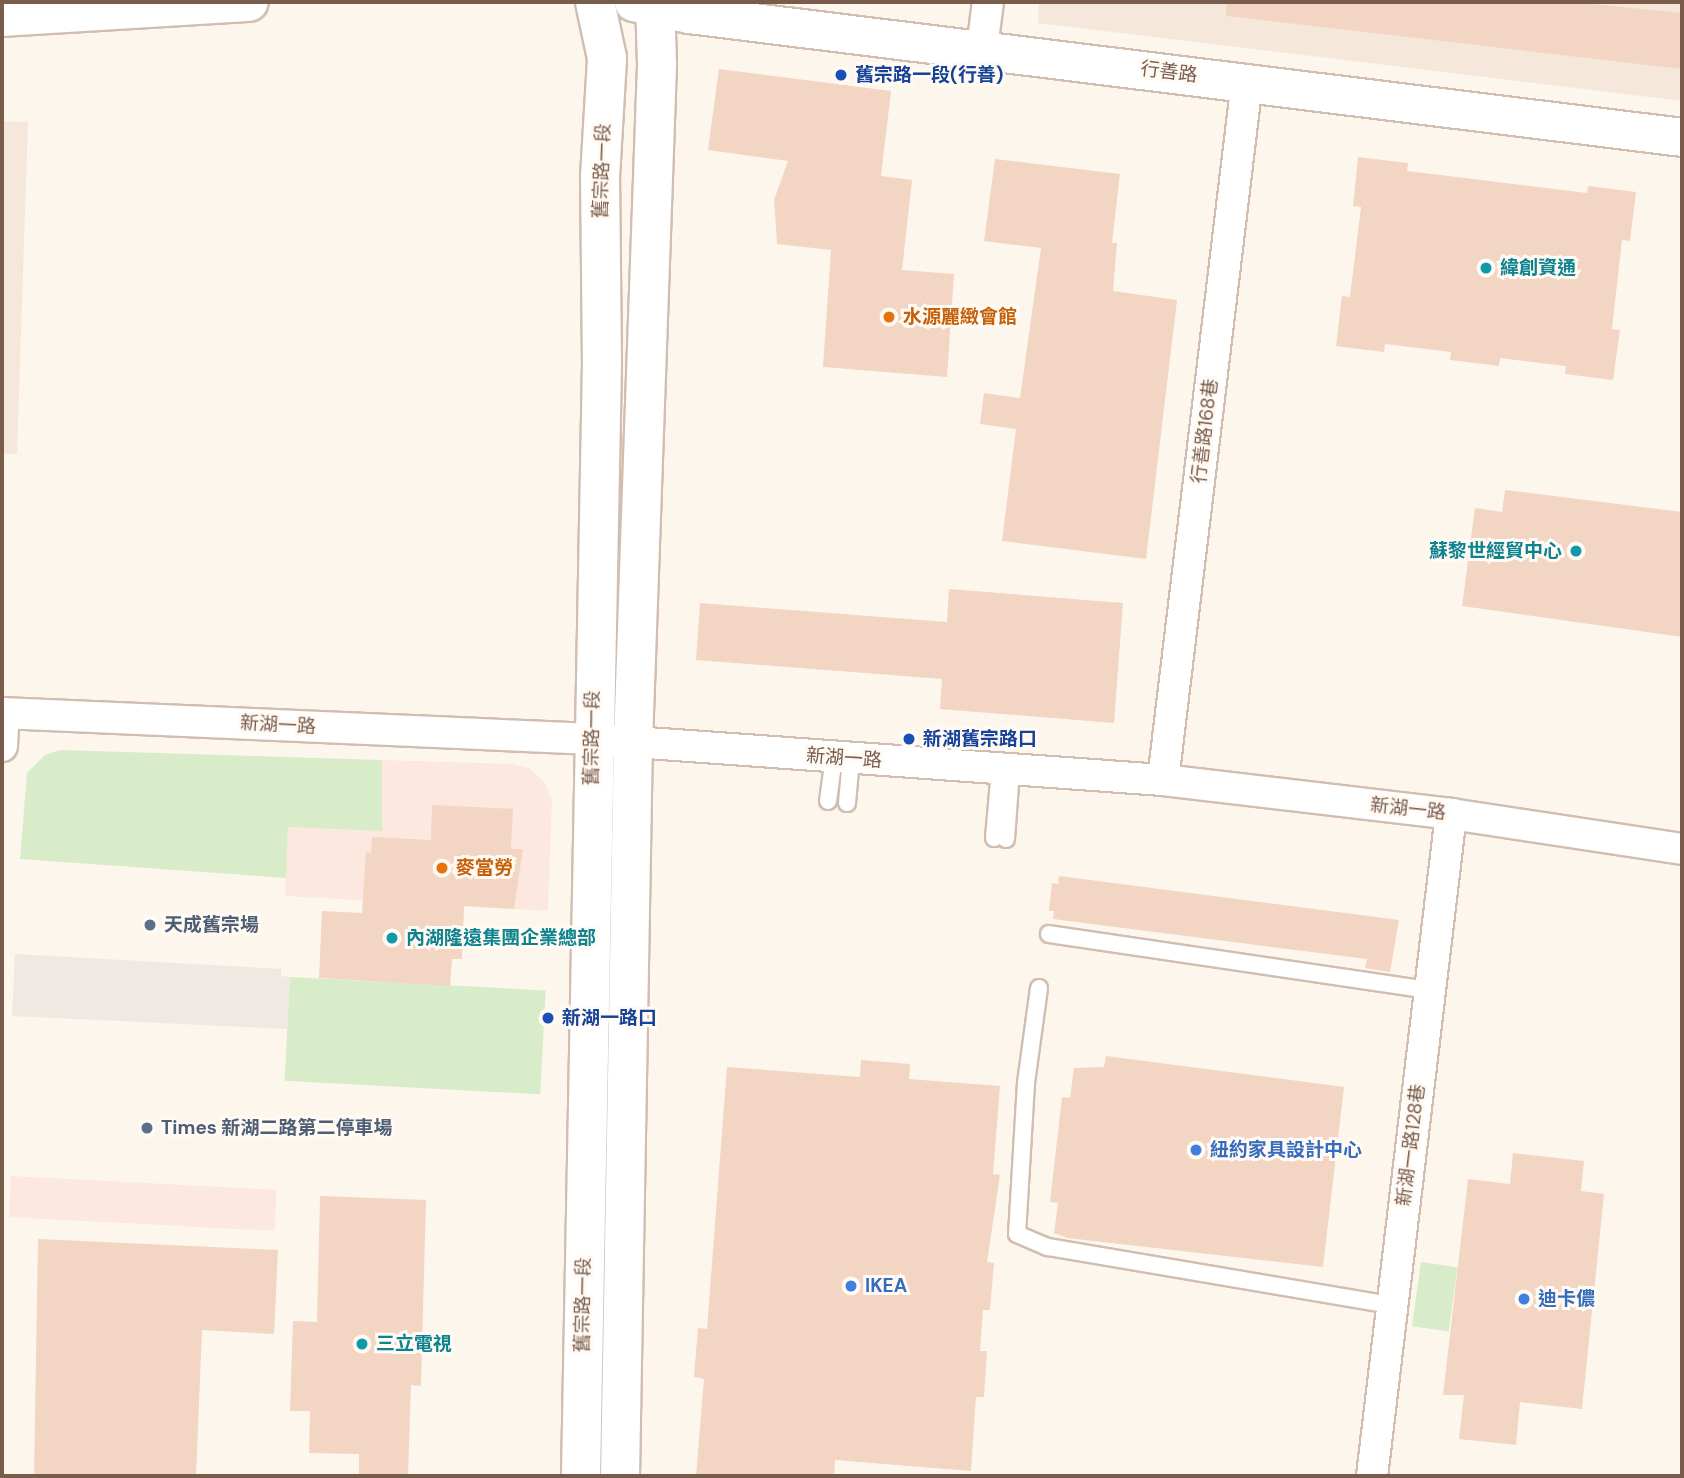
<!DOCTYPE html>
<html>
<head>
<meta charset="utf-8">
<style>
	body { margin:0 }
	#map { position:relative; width:1684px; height:1478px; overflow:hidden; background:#fdf6ec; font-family:"DM Sans","Noto Sans TC",sans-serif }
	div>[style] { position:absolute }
	.residential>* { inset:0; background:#f5e8da }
	.commercial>* { inset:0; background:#fde8e0; transform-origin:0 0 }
	.industrial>* { inset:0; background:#efe9e4 }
	.green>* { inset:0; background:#d8ecc9; transform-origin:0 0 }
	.building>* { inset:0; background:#f3d5c3 }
	.roads { filter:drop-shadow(2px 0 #d1beb0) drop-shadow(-2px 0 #d1beb0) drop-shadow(0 2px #d1beb0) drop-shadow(0 -2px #d1beb0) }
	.service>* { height:16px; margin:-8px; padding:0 8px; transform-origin:8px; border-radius:8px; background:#fff }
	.minor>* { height:30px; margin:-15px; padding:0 15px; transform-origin:15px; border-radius:15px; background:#fff }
	.tertiary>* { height:37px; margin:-18.5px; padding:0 18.5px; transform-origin:18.5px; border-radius:18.5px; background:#fff }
	.secondary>* { height:38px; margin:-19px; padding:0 19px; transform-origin:19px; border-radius:19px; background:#fff }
	.dots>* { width:19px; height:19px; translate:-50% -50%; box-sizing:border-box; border:4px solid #fffaf3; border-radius:50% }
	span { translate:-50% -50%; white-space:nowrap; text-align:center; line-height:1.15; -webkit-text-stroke:6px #fffaf3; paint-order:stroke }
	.street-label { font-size:19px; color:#7a5c4d }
	.transit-label { font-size:19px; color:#164399; font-weight:700 }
	.left { translate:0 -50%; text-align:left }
	.culture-label { font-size:19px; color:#0d838f; font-weight:700 }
	.right { translate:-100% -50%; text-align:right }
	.food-label { font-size:19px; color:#c56008; font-weight:700 }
	.service-label { font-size:19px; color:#4e5e75; font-weight:700 }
	.shop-label { font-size:19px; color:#366cbe; font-weight:700 }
	.frame { position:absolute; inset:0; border:4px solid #7a5c4d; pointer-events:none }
</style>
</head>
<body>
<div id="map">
	<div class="residential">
		<div style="clip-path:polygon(1039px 2px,1682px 2px,1682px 101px,1038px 23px)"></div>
		<div style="clip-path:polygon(2px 121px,28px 122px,17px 454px,2px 454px)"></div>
	</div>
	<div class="commercial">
		<div style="clip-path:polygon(382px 760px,513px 764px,529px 768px,544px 781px,552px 800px,548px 911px,285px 896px,288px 826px,382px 831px)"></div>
		<div style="left:11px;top:1176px;width:266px;height:41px;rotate:3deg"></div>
	</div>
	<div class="industrial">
		<div style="clip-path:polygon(15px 954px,281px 969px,281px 976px,290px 977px,287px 1029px,12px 1016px)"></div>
	</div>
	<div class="green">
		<div style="clip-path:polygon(60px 750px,382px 760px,382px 831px,288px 827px,286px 878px,20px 859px,27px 773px,45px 755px)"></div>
		<div style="left:290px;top:977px;width:256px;height:104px;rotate:3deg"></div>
		<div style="left:1421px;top:1262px;width:37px;height:65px;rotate:8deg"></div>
	</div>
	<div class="building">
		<div style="clip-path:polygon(1227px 2px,1572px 2px,1682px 13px,1682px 69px,1226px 16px)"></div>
		<div style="clip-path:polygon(719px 69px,891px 91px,881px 176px,912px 180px,902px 270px,954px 274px,947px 377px,823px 367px,831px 250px,777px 244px,774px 200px,788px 161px,708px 150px)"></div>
		<div style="clip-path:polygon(1358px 157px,1408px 163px,1407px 171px,1587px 193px,1588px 186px,1636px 192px,1630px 241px,1622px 240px,1612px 329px,1620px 330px,1613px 380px,1565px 374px,1566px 366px,1500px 358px,1499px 366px,1450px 360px,1451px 352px,1385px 344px,1384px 352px,1336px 346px,1342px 296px,1350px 297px,1361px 207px,1353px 206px)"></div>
		<div style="clip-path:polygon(995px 159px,1120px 174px,1112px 243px,1117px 243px,1113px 291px,1177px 300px,1146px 559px,1002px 541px,1016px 429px,980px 424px,984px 393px,1020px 398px,1041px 248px,984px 241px)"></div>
		<div style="clip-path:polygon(1505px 490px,1682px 512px,1682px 637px,1462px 606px,1475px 508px,1502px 512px)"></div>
		<div style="clip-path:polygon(949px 589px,1123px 603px,1114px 723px,940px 709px,942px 679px,696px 660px,700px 603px,947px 622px)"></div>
		<div style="clip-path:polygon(432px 805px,513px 809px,511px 849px,523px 849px,514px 909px,464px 906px,462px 959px,452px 959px,450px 986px,319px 978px,322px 911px,362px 913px,366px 852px,371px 853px,372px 837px,431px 840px)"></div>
		<div style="clip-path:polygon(1059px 876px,1399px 920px,1390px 972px,1365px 968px,1367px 959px,1053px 919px,1054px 911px,1049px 911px,1052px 883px,1058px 884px)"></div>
		<div style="clip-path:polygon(1106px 1056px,1344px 1087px,1323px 1267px,1067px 1238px,1054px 1233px,1058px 1203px,1050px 1202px,1062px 1097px,1070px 1098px,1074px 1068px,1104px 1067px)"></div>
		<div style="clip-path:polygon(861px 1060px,910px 1064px,909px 1079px,1000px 1086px,993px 1174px,1000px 1175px,987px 1262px,994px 1263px,990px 1310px,983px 1310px,980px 1351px,987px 1351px,984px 1397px,976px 1397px,971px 1471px,835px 1460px,834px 1476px,696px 1476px,704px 1379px,694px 1377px,698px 1328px,707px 1329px,727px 1067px,860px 1077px)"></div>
		<div style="clip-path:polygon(1513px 1153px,1584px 1161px,1581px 1191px,1604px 1194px,1582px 1409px,1520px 1402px,1516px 1445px,1459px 1439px,1464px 1395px,1443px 1395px,1468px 1179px,1510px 1184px)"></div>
		<div style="clip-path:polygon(320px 1196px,426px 1200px,421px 1386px,411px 1385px,408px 1476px,359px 1476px,359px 1454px,309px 1453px,310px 1411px,290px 1411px,293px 1321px,317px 1322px)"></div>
		<div style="clip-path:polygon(38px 1239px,278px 1250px,274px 1334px,202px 1330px,196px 1476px,34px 1476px)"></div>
	</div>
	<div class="roads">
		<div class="service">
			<div style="left:828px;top:801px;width:44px;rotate:-82.2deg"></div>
			<div style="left:847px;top:803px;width:45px;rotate:-84.9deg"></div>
			<div style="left:994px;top:838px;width:68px;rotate:-85deg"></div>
			<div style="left:1006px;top:839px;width:68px;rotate:-85.8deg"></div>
			<div style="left:1049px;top:934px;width:385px;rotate:8.4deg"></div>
			<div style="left:1039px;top:988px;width:96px;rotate:97.8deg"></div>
			<div style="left:1026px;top:1083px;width:151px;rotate:93.4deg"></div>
			<div style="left:1017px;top:1234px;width:34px;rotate:23deg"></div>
			<div style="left:1048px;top:1247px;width:349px;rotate:9.6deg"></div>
		</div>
		<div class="minor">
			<div style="left:982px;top:48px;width:46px;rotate:-82.6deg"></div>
			<div style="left:2px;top:713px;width:591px;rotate:2.52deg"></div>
			<div style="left:592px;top:739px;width:572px;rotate:4.11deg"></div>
			<div style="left:1163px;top:780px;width:290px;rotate:6.7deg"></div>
			<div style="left:1451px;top:814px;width:234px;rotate:8.6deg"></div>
			<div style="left:2px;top:746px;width:33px;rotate:-87deg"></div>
			<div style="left:1163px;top:780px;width:703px;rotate:-83.14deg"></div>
			<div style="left:1372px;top:1476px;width:667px;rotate:-83.19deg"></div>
		</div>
		<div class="tertiary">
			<div style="left:633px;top:2px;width:57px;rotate:12.1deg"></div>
			<div style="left:689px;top:14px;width:1001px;rotate:7.06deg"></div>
			<div style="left:2px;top:17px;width:247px;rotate:-3.5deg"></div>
		</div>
		<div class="secondary">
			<div style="left:581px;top:1476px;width:1112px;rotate:-88.92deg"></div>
			<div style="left:602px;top:364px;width:187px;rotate:-90.6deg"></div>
			<div style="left:600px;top:177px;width:119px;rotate:-86.6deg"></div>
			<div style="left:607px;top:58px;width:57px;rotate:-102.1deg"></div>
			<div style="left:620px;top:1476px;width:734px;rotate:-88.99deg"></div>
			<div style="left:633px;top:742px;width:678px;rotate:-87.97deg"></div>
			<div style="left:657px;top:64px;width:62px;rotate:-91.8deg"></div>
		</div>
	</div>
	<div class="dots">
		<div style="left:841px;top:75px;background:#1a4fb4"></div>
		<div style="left:1486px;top:268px;background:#0f9aa8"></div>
		<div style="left:889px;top:317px;background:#e8710a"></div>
		<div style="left:1576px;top:551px;background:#0f9aa8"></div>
		<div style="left:909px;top:739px;background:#1a4fb4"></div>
		<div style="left:442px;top:868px;background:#e8710a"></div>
		<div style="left:150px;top:925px;background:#5c6f8a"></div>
		<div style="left:392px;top:938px;background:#0f9aa8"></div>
		<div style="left:548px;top:1018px;background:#1a4fb4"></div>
		<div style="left:147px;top:1128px;background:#5c6f8a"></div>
		<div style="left:1196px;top:1150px;background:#3f7fe0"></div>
		<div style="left:851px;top:1286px;background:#3f7fe0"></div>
		<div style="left:1524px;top:1299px;background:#3f7fe0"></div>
		<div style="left:362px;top:1344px;background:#0f9aa8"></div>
	</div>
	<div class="street-label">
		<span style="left:1169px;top:72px;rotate:7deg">行善路</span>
		<span style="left:602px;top:171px;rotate:-88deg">舊宗路一段</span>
		<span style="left:1205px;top:431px;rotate:-83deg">行善路168巷</span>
		<span style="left:278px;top:725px;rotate:3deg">新湖一路</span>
		<span style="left:592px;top:738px;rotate:-89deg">舊宗路一段</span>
		<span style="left:844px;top:758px;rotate:4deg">新湖一路</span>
		<span style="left:1408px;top:809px;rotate:6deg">新湖一路</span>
		<span style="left:1411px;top:1145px;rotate:-83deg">新湖一路128巷</span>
		<span style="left:583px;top:1305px;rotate:-89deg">舊宗路一段</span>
	</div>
	<div class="transit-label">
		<span class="left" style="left:855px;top:75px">舊宗路一段(行善)</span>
		<span class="left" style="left:923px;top:739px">新湖舊宗路口</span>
		<span class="left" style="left:562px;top:1018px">新湖一路口</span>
	</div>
	<div class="culture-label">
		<span class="left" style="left:1500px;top:268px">緯創資通</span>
		<span class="right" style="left:1562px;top:551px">蘇黎世經貿中心</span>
		<span class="left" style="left:406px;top:938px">內湖隆遠集團企業總部</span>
		<span class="left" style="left:376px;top:1344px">三立電視</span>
	</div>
	<div class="food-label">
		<span class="left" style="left:903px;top:317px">水源麗緻會館</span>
		<span class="left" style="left:456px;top:868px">麥當勞</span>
	</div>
	<div class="service-label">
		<span class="left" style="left:164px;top:925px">天成舊宗場</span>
		<span class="left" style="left:161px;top:1128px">Times 新湖二路第二停車場</span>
	</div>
	<div class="shop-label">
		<span class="left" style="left:1210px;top:1150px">紐約家具設計中心</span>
		<span class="left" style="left:865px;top:1286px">IKEA</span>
		<span class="left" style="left:1538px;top:1299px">迪卡儂</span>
	</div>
	<div class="frame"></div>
</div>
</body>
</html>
